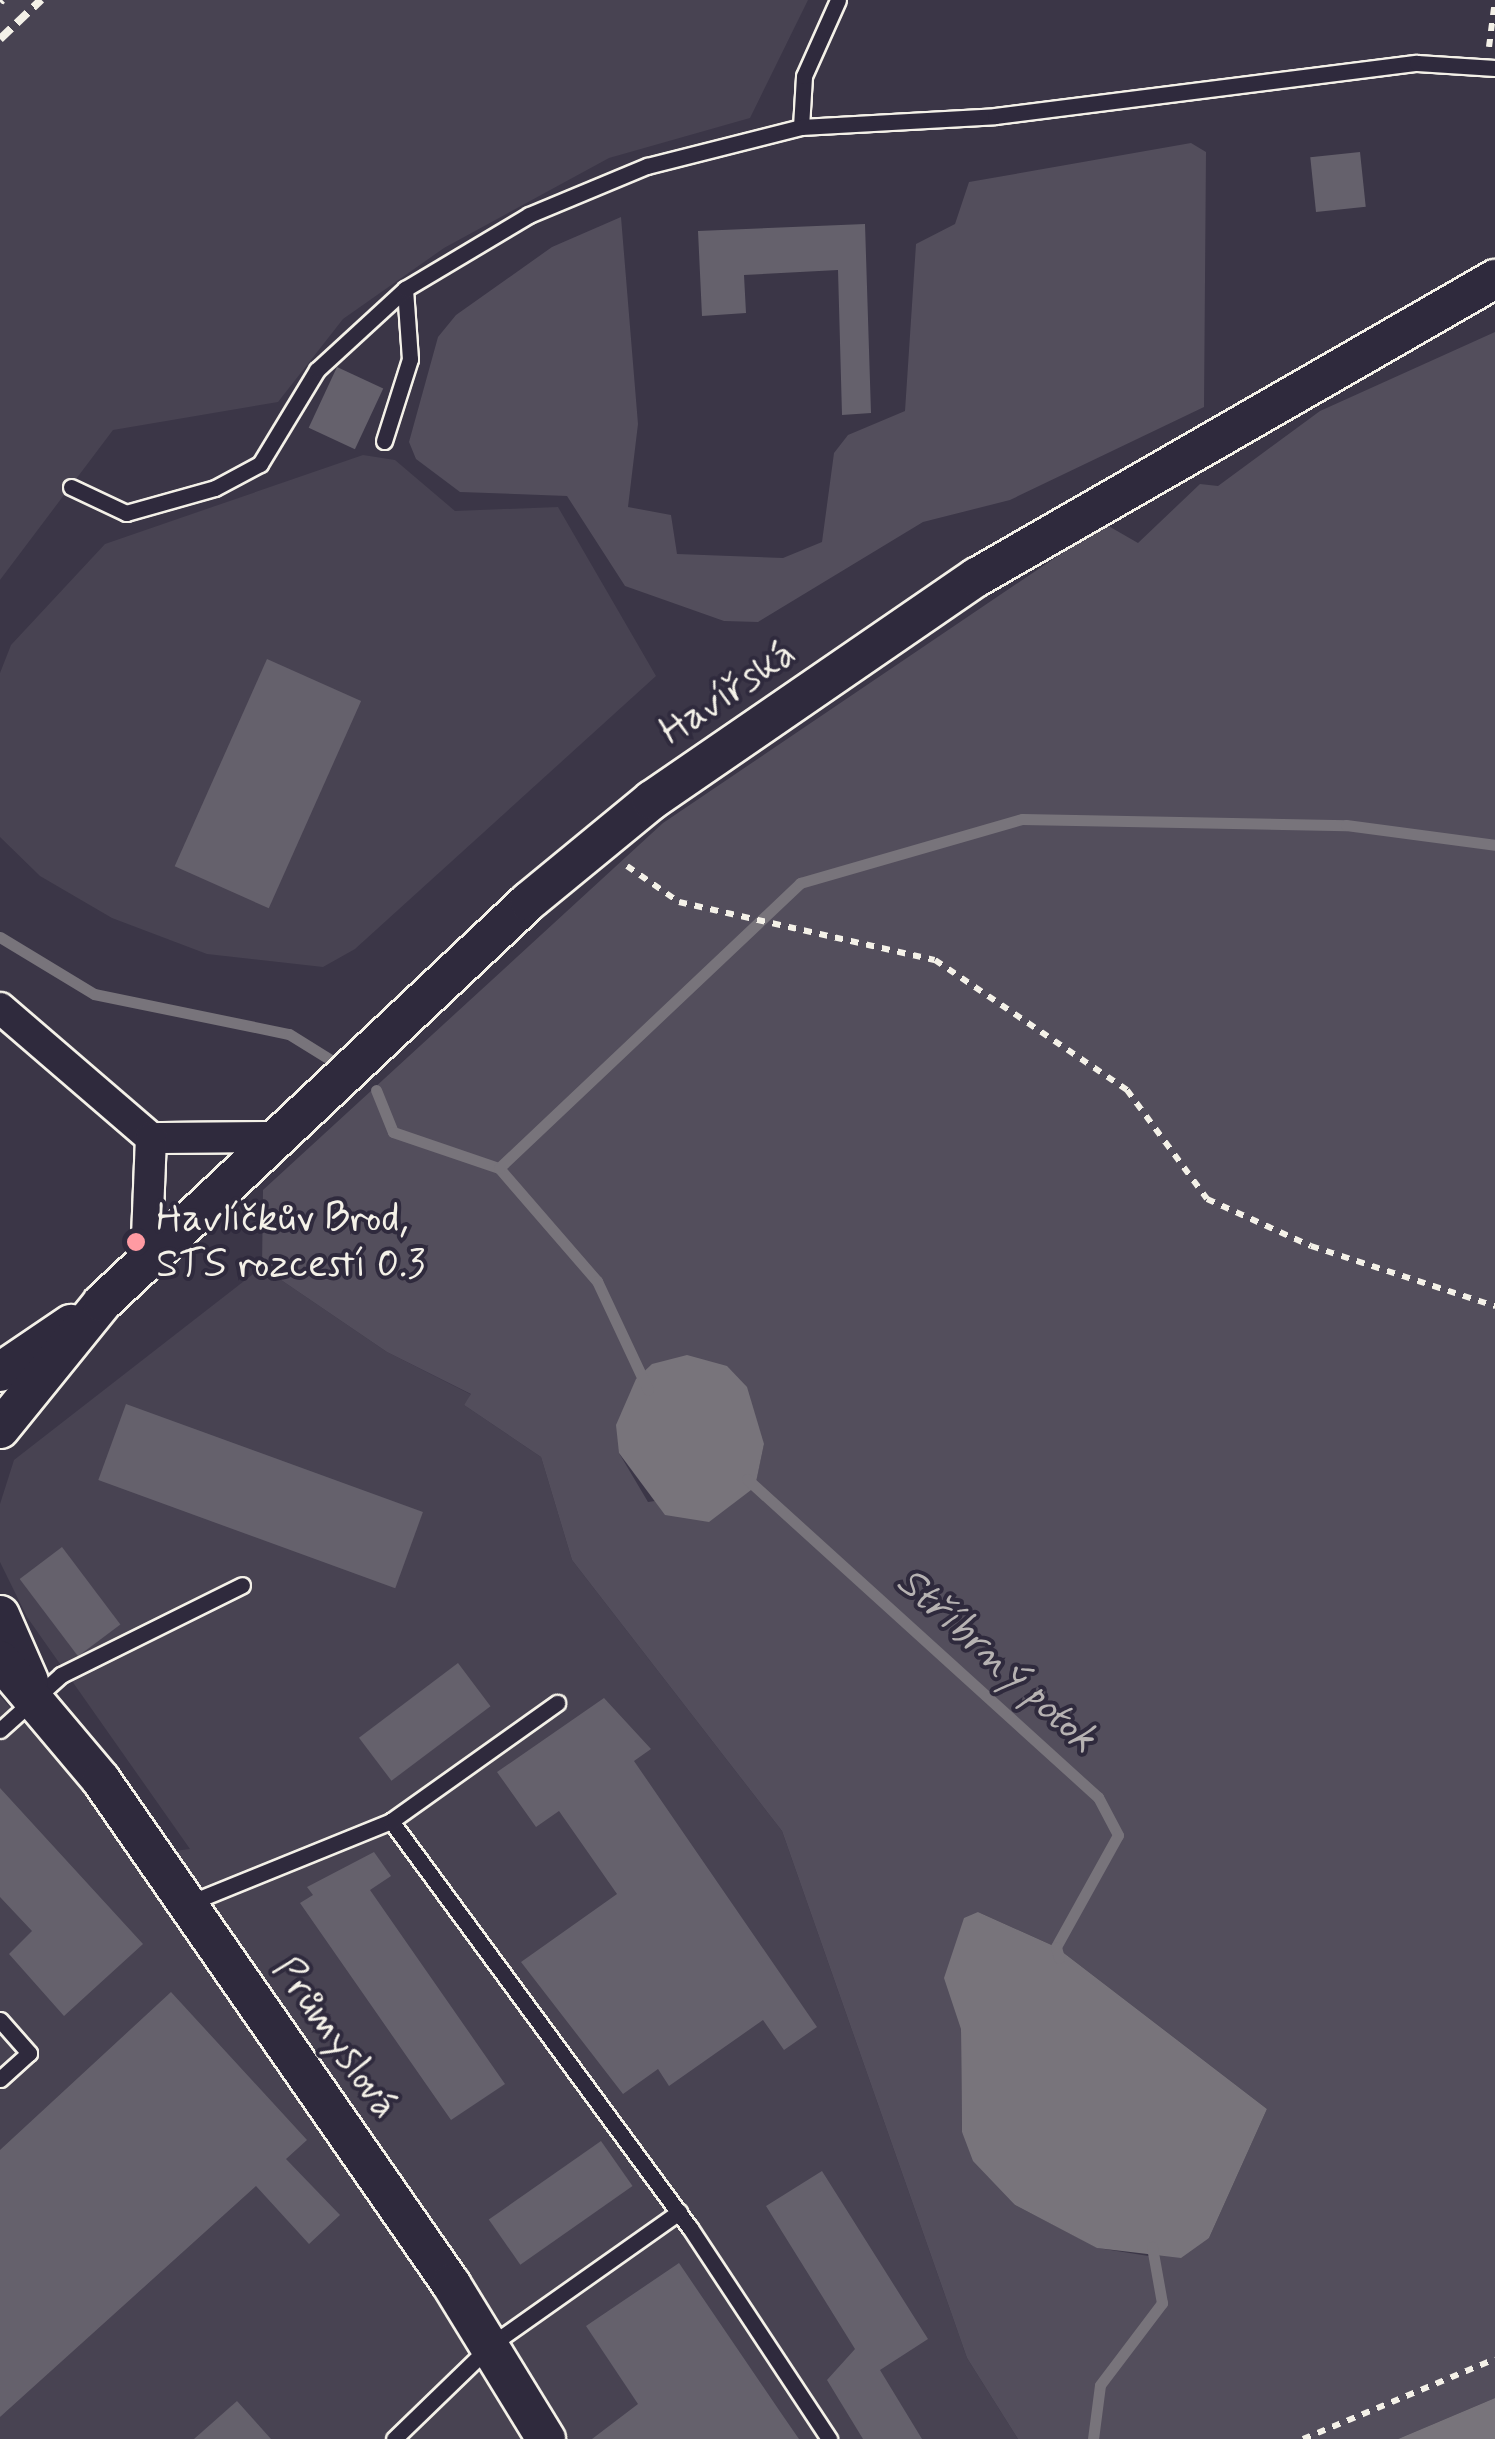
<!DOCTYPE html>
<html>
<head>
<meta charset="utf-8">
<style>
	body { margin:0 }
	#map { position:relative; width:1495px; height:2439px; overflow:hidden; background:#3b3647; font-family:Mynerve,sans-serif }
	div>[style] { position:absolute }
	.built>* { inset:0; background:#484352 }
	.green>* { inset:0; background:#534e5c }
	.water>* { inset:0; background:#78747b }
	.stream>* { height:11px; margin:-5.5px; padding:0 5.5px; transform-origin:5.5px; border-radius:5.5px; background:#78747b }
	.building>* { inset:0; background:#65616c; transform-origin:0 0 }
	.path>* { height:6px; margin-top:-3px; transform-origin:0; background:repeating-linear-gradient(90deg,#f4f1e8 0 8px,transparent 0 16px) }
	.roads { filter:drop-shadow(2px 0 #f4f1e8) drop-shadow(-2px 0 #f4f1e8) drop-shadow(0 2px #f4f1e8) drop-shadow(0 -2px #f4f1e8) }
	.service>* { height:15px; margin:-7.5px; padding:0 7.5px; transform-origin:7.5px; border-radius:7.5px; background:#2f2a3d }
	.minor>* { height:30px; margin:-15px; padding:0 15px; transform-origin:15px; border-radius:15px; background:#2f2a3d }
	.tertiary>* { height:38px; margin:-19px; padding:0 19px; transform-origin:19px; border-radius:19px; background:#2f2a3d }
	.rail>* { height:8px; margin-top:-4px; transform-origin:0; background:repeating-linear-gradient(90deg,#f4f1e8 0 15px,transparent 0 23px) }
	.dots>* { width:28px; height:28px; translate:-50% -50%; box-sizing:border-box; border:5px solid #2f2a3d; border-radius:50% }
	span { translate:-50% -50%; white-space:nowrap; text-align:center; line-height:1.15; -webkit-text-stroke:8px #2f2a3d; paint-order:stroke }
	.street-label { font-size:40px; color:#f4f1e8 }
	.poi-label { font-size:40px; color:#f4f1e8 }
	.left { translate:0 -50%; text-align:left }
	.water-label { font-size:42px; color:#b6b2b2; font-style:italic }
</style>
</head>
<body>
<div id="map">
	<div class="built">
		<div style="clip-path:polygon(0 0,808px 0,750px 118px,609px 158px,444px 248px,343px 319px,278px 402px,113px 430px,0 580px)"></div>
		<div style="clip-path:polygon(363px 455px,395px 460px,455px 511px,558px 507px,656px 676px,355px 949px,323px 967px,207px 954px,112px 918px,40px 876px,0 837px,0 673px,11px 645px,105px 544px)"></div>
		<div style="clip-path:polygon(262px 1267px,387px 1352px,472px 1395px,464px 1405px,541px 1457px,572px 1560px,782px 1831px,967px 2358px,1018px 2439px,0 2439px,0 1696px,141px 1855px,190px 1849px,27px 1617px,0 1562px,0 1504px,14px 1460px)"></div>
	</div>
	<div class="green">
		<div style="clip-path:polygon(1191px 143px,1206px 152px,1204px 407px,1010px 500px,923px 522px,758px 622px,724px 621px,625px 586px,567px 496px,460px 492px,416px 459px,409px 442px,438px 337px,456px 315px,552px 247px,621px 217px,638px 424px,628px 507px,671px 515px,677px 554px,783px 558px,822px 542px,834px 453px,848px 435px,905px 411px,916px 244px,955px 224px,969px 182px)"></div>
		<div style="clip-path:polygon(evenodd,1495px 332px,1495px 2398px,1398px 2439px,1018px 2439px,967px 2358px,782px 1831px,572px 1560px,541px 1457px,464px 1405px,471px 1394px,387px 1352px,262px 1267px,263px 1190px,663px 823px,1105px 524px,1138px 543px,1200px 484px,1218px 486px,1320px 411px,1495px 332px,764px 1444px,755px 1486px,648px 1502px,619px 1453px,764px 1444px,1495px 332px,978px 1912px,1056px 1947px,1267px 2109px,1209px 2238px,1155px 2257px,1098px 2248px,1015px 2205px,962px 2132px,961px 2029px,978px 1912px)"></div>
	</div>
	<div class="water">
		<div style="clip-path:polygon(687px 1355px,727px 1366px,747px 1387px,764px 1444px,755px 1487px,709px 1522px,665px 1515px,619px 1453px,616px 1425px,636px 1379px,652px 1364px)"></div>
		<div style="clip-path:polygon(978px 1912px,1056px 1947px,1267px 2109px,1209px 2238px,1181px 2258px,1097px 2248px,1015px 2205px,973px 2161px,962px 2132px,961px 2029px,944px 1978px,964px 1918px)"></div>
		<div style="clip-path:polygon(1495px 2398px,1495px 2439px,1398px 2439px)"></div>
	</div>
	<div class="stream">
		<div style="left:0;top:937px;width:110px;rotate:31.2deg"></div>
		<div style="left:94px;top:994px;width:199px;rotate:11.6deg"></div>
		<div style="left:289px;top:1034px;width:59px;rotate:31.8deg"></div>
		<div style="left:376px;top:1090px;width:45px;rotate:68deg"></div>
		<div style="left:393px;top:1132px;width:112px;rotate:18.8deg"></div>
		<div style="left:499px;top:1168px;width:150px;rotate:49.1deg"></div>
		<div style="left:597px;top:1281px;width:120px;rotate:64.9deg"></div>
		<div style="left:499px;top:1168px;width:415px;rotate:-43.4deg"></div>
		<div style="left:800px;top:883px;width:231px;rotate:-16.1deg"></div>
		<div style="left:1022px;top:819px;width:324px;rotate:1.1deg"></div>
		<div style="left:1346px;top:825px;width:150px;rotate:7.6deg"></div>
		<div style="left:747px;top:1479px;width:474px;rotate:42.2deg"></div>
		<div style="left:1098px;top:1797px;width:43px;rotate:62.2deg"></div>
		<div style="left:1118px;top:1835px;width:128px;rotate:119deg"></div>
		<div style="left:1056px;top:1947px;width:11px;rotate:75deg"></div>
		<div style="left:1093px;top:2439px;width:54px;rotate:-82.6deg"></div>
		<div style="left:1100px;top:2385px;width:103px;rotate:-52.9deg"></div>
		<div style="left:1162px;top:2303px;width:57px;rotate:-100.1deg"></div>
	</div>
	<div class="building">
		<div style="left:1360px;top:152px;width:55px;height:50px;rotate:84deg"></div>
		<div style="clip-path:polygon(865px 224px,871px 413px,842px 415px,838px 270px,744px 275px,746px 313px,702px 316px,698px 231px)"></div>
		<div style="left:337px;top:367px;width:51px;height:67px;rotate:25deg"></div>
		<div style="left:267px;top:659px;width:103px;height:227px;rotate:24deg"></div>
		<div style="left:126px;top:1404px;width:316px;height:81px;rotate:20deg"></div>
		<div style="left:62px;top:1547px;width:97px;height:53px;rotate:53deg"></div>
		<div style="left:458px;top:1663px;width:54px;height:124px;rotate:53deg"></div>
		<div style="clip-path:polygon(604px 1698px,651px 1749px,634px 1761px,817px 2027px,784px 2050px,763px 2020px,669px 2086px,658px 2069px,623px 2094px,521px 1962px,617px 1894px,559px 1811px,536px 1827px,497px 1772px)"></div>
		<div style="clip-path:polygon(0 1788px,143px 1944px,64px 2016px,9px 1954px,32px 1931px,0 1897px)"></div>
		<div style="clip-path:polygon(374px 1852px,391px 1876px,370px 1890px,505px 2084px,451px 2120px,300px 1903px,313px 1895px,307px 1887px)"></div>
		<div style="clip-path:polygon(171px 1992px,307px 2140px,286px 2159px,340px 2215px,309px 2244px,256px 2186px,0 2417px,0 2150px)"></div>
		<div style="left:601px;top:2141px;width:55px;height:137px;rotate:55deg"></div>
		<div style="clip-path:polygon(822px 2171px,928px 2339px,880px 2370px,922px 2439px,863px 2439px,827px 2380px,855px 2349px,766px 2206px)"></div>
		<div style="clip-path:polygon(679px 2263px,781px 2413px,799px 2439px,592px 2439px,638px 2404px,586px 2326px)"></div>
		<div style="clip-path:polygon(237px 2401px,271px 2439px,194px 2439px)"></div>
	</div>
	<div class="path">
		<div style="left:1489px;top:47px;width:47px;rotate:-82.7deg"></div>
		<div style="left:627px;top:866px;width:63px;rotate:34.7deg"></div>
		<div style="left:679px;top:902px;width:262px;rotate:12.8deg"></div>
		<div style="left:935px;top:960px;width:232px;rotate:34.1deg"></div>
		<div style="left:1127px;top:1090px;width:135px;rotate:53.7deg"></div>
		<div style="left:1207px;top:1199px;width:114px;rotate:24.3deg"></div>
		<div style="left:1311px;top:1246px;width:194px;rotate:18.1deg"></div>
		<div style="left:1303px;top:2439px;width:208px;rotate:-22.6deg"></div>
	</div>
	<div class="roads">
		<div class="service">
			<div style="left:801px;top:127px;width:51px;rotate:-86.6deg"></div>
			<div style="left:804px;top:76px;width:83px;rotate:-65.9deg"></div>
			<div style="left:384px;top:441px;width:86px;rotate:-72.4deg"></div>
			<div style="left:410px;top:359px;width:70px;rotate:-94.1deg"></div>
			<div style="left:71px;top:487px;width:61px;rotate:25.3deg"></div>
			<div style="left:126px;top:513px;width:92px;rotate:-15.7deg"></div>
			<div style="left:215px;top:488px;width:51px;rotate:-28.1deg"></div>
			<div style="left:260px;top:464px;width:110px;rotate:-58.8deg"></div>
			<div style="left:317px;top:370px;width:120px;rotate:-42.6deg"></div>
			<div style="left:405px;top:289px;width:144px;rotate:-30.8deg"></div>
			<div style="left:529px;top:215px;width:128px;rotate:-22.6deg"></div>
			<div style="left:647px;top:166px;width:159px;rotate:-14.2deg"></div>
			<div style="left:801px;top:127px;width:194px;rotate:-3.2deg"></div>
			<div style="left:995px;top:116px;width:425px;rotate:-7.2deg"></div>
			<div style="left:1417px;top:63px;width:78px;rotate:3.7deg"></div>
			<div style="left:0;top:1730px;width:82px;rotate:-42deg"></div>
			<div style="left:61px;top:1675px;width:202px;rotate:-26.4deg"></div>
			<div style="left:391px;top:1821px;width:505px;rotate:53.7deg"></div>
			<div style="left:690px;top:2228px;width:253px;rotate:56.6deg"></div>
			<div style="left:187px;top:1904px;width:220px;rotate:-22.1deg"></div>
			<div style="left:391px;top:1821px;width:204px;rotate:-35.4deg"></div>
			<div style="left:0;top:2020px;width:44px;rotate:48.7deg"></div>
			<div style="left:29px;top:2053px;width:39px;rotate:138deg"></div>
			<div style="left:394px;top:2439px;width:136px;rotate:-44.1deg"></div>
			<div style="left:492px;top:2344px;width:229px;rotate:-35.2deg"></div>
		</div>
		<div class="minor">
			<div style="left:0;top:1008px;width:199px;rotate:40.7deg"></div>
			<div style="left:151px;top:1138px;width:126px;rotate:-0.5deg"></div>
			<div style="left:146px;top:1262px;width:124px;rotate:-87.7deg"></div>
		</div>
		<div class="tertiary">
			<div style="left:0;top:1372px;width:86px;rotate:-34.1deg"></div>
			<div style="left:0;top:1429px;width:162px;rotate:-51deg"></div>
			<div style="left:102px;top:1303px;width:586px;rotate:-43.27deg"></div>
			<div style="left:529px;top:901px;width:159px;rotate:-39.4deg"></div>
			<div style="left:652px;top:800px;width:394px;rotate:-34.5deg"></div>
			<div style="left:977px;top:577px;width:598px;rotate:-29.91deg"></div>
			<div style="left:0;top:1615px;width:72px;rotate:66.3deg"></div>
			<div style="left:0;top:1660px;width:157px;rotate:49.9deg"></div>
			<div style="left:101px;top:1780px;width:614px;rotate:55.22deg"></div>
			<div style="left:451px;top:2284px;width:182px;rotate:58.5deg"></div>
		</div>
	</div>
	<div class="rail">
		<div style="left:0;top:2px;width:3px;rotate:-45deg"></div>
		<div style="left:0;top:39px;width:57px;rotate:-43.6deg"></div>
	</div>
	<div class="dots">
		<div style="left:136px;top:1242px;background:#ff9aa2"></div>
	</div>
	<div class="street-label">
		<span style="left:728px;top:693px;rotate:-34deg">Havířská</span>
		<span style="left:335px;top:2038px;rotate:55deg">Průmyslová</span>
	</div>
	<div class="poi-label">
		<span class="left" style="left:156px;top:1242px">Havlíčkův Brod,<br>STS rozcestí 0.3</span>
	</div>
	<div class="water-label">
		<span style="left:996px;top:1661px;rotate:42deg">Stříbrný potok</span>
	</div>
</div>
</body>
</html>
